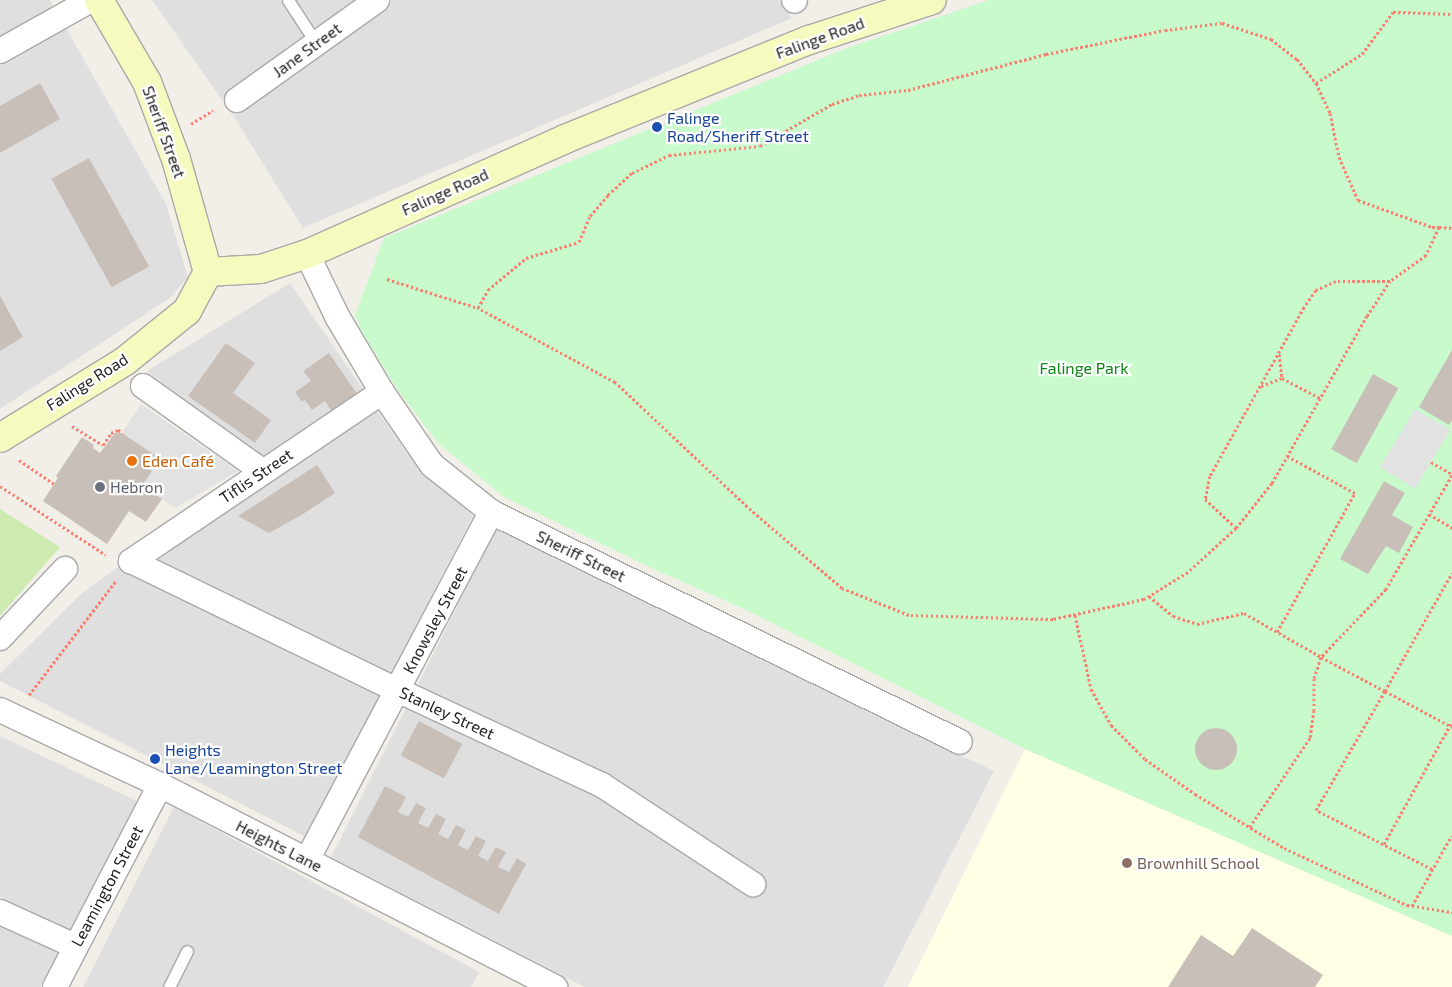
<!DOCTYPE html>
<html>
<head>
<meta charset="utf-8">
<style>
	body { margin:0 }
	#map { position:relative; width:1452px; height:987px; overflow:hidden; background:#f2efe9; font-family:"Exo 2",sans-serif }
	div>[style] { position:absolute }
	.residential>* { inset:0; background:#e0dfdf }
	.education>* { inset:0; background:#ffffe5 }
	.grass>* { inset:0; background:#cdebb0 }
	.park>* { inset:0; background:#c8facc }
	.parking>* { inset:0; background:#e2e2e2; transform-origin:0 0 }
	.building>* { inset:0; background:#c7bfb8; transform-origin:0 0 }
	.round { border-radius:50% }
	.path>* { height:3px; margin-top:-1.5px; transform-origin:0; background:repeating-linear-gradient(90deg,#fa8072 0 2.5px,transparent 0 5px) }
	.roads { filter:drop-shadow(1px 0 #a9a9a9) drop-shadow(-1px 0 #a9a9a9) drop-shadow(0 1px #a9a9a9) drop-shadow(0 -1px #a9a9a9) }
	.lane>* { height:11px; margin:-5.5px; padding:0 5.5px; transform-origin:5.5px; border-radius:5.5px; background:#fff }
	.street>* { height:24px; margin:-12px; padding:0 12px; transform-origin:12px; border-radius:12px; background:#fff }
	.secondary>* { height:28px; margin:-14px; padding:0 14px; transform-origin:14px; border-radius:14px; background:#f7fabf }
	.dots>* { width:14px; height:14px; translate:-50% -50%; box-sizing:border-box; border:2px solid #fff; border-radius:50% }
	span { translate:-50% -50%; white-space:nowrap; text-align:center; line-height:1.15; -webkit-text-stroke:4.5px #fff; paint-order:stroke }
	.street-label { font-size:16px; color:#222 }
	.transit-label { font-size:16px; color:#164399 }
	.left { translate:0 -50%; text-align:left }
	.park-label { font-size:16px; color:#0c8416 }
	.food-label { font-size:16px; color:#c56008 }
	.worship-label { font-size:16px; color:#5b616d }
	.education-label { font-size:16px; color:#785e54 }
</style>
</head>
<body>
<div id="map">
	<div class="residential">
		<div style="clip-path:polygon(0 0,50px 0,166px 204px,188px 277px,170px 298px,0 409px)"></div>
		<div style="clip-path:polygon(152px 0,778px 0,792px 18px,303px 228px,236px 120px)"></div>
		<div style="clip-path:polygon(290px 283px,408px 455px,473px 516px,306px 837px,0 681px,0 674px,81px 594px,264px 461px,147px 371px)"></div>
		<div style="clip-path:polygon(498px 525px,858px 707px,994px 771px,883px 987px,585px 987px,331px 857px)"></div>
		<div style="clip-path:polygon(0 736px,137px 801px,40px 987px,0 987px)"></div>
		<div style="clip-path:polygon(174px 807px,479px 972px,471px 987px,83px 987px)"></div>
	</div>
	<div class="education">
		<div style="clip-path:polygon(1025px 749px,1452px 936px,1452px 987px,908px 987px)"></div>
	</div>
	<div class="grass">
		<div style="clip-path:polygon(0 509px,60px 547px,0 616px)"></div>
	</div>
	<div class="park">
		<div style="clip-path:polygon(989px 0,1452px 0,1452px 936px,1025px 749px,744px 609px,658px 571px,504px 497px,438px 443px,397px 389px,360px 328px,355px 315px,384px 238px,847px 48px)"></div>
	</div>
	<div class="parking">
		<div style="clip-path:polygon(141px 404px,238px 471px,176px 508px,146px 489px,144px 483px,152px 471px,147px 467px,155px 455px,122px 433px)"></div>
		<div style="left:1415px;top:409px;width:41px;height:68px;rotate:31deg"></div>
	</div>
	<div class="building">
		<div style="clip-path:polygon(40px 83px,60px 119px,0 153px,0 106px)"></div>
		<div style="left:89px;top:158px;width:124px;height:43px;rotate:61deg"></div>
		<div style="clip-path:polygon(0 296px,23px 337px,0 351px)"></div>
		<div style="clip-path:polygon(226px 343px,255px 363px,233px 393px,271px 420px,255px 443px,188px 396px)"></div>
		<div style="clip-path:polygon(1452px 350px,1452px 420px,1449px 425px,1419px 407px)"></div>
		<div style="clip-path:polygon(329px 353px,357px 394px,332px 412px,325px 401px,312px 410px,305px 400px,302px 402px,295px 392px,311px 381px,303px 371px)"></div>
		<div style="left:1373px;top:374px;width:29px;height:86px;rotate:29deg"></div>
		<div style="clip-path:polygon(115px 433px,122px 433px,155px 455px,147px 467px,152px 471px,144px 483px,148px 486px,146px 489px,162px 499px,146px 522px,129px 511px,107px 544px,43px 501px,58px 478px,56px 476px,82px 437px,94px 445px,93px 448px,100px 453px)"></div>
		<div style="clip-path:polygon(317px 465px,335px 493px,303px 514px,269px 533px,238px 516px)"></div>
		<div style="clip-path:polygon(1384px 481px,1405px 493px,1392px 515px,1413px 527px,1399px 553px,1386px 546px,1368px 574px,1340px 559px)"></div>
		<div style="left:419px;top:721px;width:49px;height:39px;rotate:28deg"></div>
		<div class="round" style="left:1195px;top:728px;width:42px;height:42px"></div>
		<div style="clip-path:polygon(385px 786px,406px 797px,398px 812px,408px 817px,416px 803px,426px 808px,418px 823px,428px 828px,436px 814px,446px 819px,438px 834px,448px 839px,456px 825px,466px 830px,458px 845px,468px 850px,476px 836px,486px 841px,478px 856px,488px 861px,496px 847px,506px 852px,498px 867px,509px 872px,517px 858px,526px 864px,499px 914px,358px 837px)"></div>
		<div style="clip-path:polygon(1252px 928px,1323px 975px,1315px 987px,1168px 987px,1201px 935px,1233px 956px)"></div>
	</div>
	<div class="path">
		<div style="left:1316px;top:83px;width:54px;rotate:-32.2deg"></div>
		<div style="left:1362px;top:54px;width:52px;rotate:-53.6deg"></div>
		<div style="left:1393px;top:12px;width:59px;rotate:1.9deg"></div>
		<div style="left:191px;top:124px;width:26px;rotate:-32deg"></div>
		<div style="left:1439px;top:227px;width:31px;rotate:115deg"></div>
		<div style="left:1426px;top:255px;width:44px;rotate:144.2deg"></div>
		<div style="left:1390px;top:281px;width:54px;rotate:180deg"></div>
		<div style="left:1336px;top:281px;width:22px;rotate:156deg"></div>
		<div style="left:1316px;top:290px;width:21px;rotate:125deg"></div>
		<div style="left:1304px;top:307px;width:193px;rotate:119.1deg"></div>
		<div style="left:1210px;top:476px;width:24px;rotate:102deg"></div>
		<div style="left:1205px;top:499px;width:42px;rotate:43.1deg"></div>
		<div style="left:1236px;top:528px;width:65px;rotate:137.5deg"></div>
		<div style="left:1188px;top:572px;width:52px;rotate:148.5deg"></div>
		<div style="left:1144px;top:599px;width:93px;rotate:167.6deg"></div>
		<div style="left:1053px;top:619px;width:144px;rotate:-178.4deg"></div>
		<div style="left:909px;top:615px;width:72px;rotate:-158.1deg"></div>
		<div style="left:842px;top:588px;width:120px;rotate:-139.4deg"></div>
		<div style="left:751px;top:510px;width:187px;rotate:-136.7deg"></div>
		<div style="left:615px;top:382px;width:156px;rotate:-151.6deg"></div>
		<div style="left:478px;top:308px;width:21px;rotate:-61deg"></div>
		<div style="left:488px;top:290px;width:50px;rotate:-40.1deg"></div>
		<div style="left:526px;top:258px;width:55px;rotate:-16.8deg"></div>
		<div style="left:579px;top:242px;width:28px;rotate:-67deg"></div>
		<div style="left:590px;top:216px;width:28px;rotate:-49deg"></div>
		<div style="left:608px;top:195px;width:33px;rotate:-43deg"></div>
		<div style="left:632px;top:173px;width:41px;rotate:-25.9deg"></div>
		<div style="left:669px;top:155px;width:91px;rotate:-5.6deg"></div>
		<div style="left:760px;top:146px;width:83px;rotate:-30.3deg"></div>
		<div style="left:832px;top:104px;width:28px;rotate:-18deg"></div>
		<div style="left:859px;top:95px;width:49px;rotate:-5.8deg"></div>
		<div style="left:908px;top:90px;width:143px;rotate:-14.6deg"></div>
		<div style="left:1046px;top:54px;width:121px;rotate:-11.4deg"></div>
		<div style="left:1165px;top:30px;width:57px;rotate:-7deg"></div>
		<div style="left:1222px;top:23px;width:52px;rotate:18.1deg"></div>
		<div style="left:1271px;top:39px;width:33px;rotate:38deg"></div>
		<div style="left:1297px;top:59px;width:31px;rotate:52deg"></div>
		<div style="left:1316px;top:83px;width:33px;rotate:65deg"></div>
		<div style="left:1330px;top:113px;width:45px;rotate:78.4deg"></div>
		<div style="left:1339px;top:157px;width:47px;rotate:66.2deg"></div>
		<div style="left:1358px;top:200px;width:79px;rotate:20deg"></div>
		<div style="left:1432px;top:227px;width:7px"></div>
		<div style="left:1439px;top:227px;width:13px;rotate:4deg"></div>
		<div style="left:387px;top:279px;width:96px;rotate:17.7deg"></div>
		<div style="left:1279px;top:354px;width:24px;rotate:83deg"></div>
		<div style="left:1261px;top:386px;width:22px;rotate:-21deg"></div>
		<div style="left:1282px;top:378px;width:43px;rotate:27.8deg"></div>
		<div style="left:72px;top:426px;width:36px;rotate:32deg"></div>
		<div style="left:103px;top:445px;width:14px;rotate:-56deg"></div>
		<div style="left:111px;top:433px;width:8px;rotate:-23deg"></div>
		<div style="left:118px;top:430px;width:5px;rotate:22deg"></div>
		<div style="left:19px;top:460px;width:42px;rotate:34.4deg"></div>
		<div style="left:1431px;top:462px;width:24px;rotate:30deg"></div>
		<div style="left:1452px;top:475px;width:132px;rotate:120.1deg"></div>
		<div style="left:1386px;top:589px;width:94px;rotate:133.7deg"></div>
		<div style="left:1321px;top:657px;width:72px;rotate:28deg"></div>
		<div style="left:1385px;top:691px;width:136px;rotate:-60.4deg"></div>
		<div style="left:0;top:486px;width:126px;rotate:33.1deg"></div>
		<div style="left:1429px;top:514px;width:27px;rotate:31deg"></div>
		<div style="left:1236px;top:528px;width:58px;rotate:-51.3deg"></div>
		<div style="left:1272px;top:483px;width:192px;rotate:-60.4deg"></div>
		<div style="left:1367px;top:316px;width:42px;rotate:-56.7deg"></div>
		<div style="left:1149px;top:596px;width:31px;rotate:40deg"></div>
		<div style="left:1173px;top:616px;width:25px;rotate:18deg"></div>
		<div style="left:1197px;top:624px;width:48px;rotate:-13.2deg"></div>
		<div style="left:1244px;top:613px;width:89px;rotate:29.7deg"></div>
		<div style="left:1321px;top:657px;width:22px;rotate:108deg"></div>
		<div style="left:1314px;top:678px;width:32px;rotate:90deg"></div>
		<div style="left:1314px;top:710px;width:28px;rotate:98deg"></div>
		<div style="left:1310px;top:738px;width:109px;rotate:124.1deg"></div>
		<div style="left:1075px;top:615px;width:76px;rotate:77.8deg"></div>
		<div style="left:1091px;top:689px;width:41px;rotate:60.9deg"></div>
		<div style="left:1111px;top:725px;width:48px;rotate:45deg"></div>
		<div style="left:1145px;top:759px;width:61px;rotate:35deg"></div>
		<div style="left:1195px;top:794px;width:104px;rotate:31.2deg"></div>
		<div style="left:1284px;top:848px;width:136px;rotate:24.9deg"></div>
		<div style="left:1407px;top:905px;width:46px;rotate:8.8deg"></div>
		<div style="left:1277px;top:632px;width:159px;rotate:-60.7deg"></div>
		<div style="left:1355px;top:493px;width:77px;rotate:-151.4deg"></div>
		<div style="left:29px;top:695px;width:143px;rotate:-52.7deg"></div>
		<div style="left:1384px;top:844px;width:140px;rotate:-60.9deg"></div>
		<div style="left:1432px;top:869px;width:130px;rotate:-153deg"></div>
		<div style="left:1316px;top:810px;width:138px;rotate:-59.9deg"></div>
		<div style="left:1385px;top:691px;width:76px;rotate:28.2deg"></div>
		<div style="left:1412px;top:906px;width:81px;rotate:-60.6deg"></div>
	</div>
	<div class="roads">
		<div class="lane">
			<div style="left:288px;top:0;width:51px;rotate:56.9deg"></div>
			<div style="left:169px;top:987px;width:40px;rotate:-63.4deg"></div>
		</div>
		<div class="street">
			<div style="left:794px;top:0;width:1px;rotate:45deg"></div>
			<div style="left:0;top:51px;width:104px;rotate:-29.3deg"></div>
			<div style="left:237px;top:100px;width:172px;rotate:-35.5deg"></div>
			<div style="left:307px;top:254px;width:71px;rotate:64.2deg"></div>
			<div style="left:338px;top:318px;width:86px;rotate:59.3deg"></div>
			<div style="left:382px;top:392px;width:88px;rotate:55.6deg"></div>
			<div style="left:432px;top:465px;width:75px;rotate:38.5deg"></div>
			<div style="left:491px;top:512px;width:522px;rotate:26.12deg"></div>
			<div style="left:143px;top:386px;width:146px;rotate:35.5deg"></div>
			<div style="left:382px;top:392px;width:303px;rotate:146deg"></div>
			<div style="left:131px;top:561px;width:296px;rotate:25.9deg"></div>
			<div style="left:397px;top:690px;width:226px;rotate:24.9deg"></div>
			<div style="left:602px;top:785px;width:181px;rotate:33.3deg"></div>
			<div style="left:0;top:638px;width:95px;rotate:-46.7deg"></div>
			<div style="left:0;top:710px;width:177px;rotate:25.1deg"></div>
			<div style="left:160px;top:785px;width:444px;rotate:27.1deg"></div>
			<div style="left:307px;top:860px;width:394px;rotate:-62.1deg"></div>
			<div style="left:0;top:912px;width:82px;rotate:24.4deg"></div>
			<div style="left:55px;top:987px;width:228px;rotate:-62.5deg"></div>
		</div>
		<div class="secondary">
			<div style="left:99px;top:0;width:95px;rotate:59.7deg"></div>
			<div style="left:147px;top:82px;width:82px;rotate:69.4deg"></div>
			<div style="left:176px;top:159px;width:117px;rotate:74.2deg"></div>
			<div style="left:208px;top:272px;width:53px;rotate:-3.2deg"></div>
			<div style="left:261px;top:269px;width:48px;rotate:-18.1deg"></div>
			<div style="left:307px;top:254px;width:282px;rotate:-24deg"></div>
			<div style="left:565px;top:139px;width:263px;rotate:-22.1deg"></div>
			<div style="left:809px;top:40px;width:129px;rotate:-18deg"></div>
			<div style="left:0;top:438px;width:147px;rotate:-31.6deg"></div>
			<div style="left:125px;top:361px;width:80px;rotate:-38.9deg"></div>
			<div style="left:187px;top:311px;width:44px;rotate:-61.7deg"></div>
		</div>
	</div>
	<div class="dots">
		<div style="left:657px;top:127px;background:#1a4fb4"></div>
		<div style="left:132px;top:461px;background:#e8710a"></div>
		<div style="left:100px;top:487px;background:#6b7280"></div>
		<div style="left:155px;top:759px;background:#1a4fb4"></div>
		<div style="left:1127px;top:863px;background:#8d6e63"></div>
	</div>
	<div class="street-label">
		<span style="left:820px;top:38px;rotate:-20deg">Falinge Road</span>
		<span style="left:307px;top:50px;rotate:-36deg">Jane Street</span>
		<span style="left:164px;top:132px;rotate:70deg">Sheriff Street</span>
		<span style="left:445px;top:192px;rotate:-24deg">Falinge Road</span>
		<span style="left:87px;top:382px;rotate:-32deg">Falinge Road</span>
		<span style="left:256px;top:476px;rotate:-34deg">Tiflis Street</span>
		<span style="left:581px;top:556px;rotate:26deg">Sheriff Street</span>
		<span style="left:435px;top:620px;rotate:-62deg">Knowsley Street</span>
		<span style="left:447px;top:713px;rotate:25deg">Stanley Street</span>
		<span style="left:279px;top:846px;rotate:27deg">Heights Lane</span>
		<span style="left:107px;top:886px;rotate:-62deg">Leamington Street</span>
	</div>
	<div class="transit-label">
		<span class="left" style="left:667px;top:127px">Falinge<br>Road/Sheriff Street</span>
		<span class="left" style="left:165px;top:759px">Heights<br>Lane/Leamington Street</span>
	</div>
	<div class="park-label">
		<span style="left:1084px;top:368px">Falinge Park</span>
	</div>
	<div class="food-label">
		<span class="left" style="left:142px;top:461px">Eden Café</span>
	</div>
	<div class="worship-label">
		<span class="left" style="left:110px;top:487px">Hebron</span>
	</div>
	<div class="education-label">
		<span class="left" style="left:1137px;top:863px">Brownhill School</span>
	</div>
</div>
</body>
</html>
